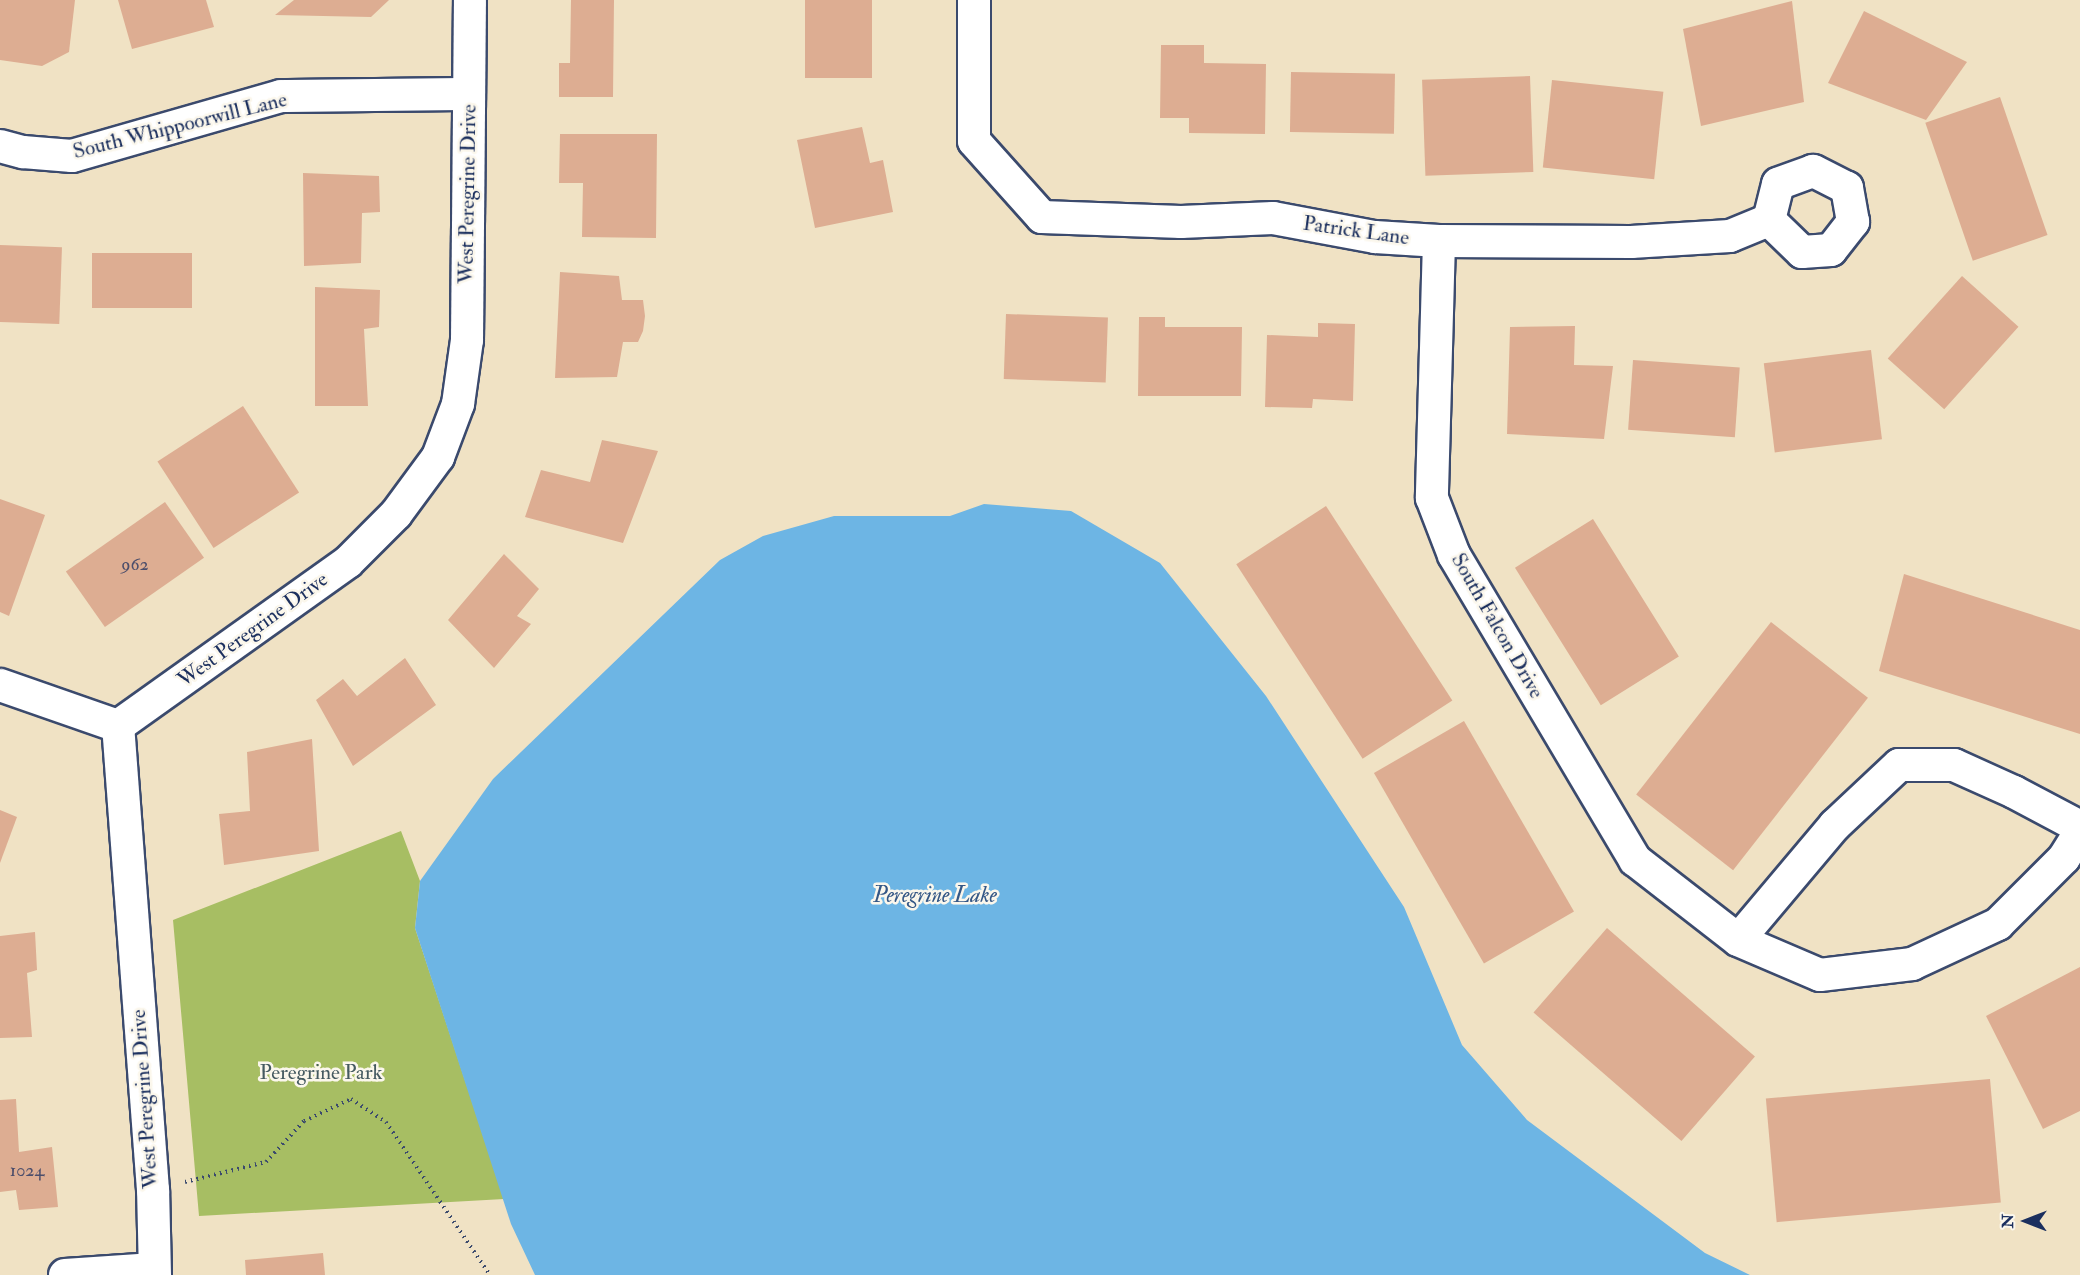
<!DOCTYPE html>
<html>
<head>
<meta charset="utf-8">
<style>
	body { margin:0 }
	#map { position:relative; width:2080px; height:1275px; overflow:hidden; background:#f0e2c4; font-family:"IM FELL Double Pica",serif }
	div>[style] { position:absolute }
	.green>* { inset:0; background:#a7be63 }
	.water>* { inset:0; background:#6db5e4 }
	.building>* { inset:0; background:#ddad92; transform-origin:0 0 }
	.path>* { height:4px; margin-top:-2px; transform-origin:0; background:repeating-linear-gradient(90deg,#3b4a6d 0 1.5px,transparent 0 6px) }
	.roads { filter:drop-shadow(2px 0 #3b4a6d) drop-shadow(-2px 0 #3b4a6d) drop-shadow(0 2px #3b4a6d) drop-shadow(0 -2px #3b4a6d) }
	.minor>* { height:32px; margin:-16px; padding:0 16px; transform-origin:16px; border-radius:16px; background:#fff }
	span { translate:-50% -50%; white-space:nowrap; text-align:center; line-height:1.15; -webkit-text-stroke:5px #fbf7ec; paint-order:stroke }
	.number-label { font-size:18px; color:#4c4e6b }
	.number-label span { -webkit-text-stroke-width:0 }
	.street-label { font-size:21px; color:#1b2f5e }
	.park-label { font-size:21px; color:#455a60 }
	.water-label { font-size:22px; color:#345786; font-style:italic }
	.north { position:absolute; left:1996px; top:1191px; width:60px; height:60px; -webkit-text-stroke:4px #fbf7ec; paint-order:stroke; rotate:270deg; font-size:16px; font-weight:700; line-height:24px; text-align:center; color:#1b2f5e }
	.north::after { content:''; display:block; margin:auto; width:21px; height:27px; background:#1b2f5e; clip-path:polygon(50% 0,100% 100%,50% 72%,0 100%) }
</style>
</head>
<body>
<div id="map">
	<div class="green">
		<div style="clip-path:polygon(401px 831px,420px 881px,415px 928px,504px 1199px,199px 1216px,173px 920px)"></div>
	</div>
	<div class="water">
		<div style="clip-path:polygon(984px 504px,1071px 511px,1160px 563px,1266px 696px,1404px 907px,1462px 1045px,1527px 1120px,1705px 1253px,1750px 1275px,535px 1275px,511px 1224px,415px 928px,420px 881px,493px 779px,720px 560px,763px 536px,834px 516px,950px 516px)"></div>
	</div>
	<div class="building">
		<div style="clip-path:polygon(0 0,75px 0,69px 52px,42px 66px,0 60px)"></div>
		<div style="clip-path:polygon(118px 0,206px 0,214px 27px,132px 49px)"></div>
		<div style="clip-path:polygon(294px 0,389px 0,371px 17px,275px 15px)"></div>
		<div style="clip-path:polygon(571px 0,614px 0,613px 97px,559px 97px,559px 63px,570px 63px)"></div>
		<div style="left:805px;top:0;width:67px;height:78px"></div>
		<div style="clip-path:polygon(1792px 1px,1804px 102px,1701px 126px,1683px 29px)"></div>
		<div style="clip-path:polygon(1864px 11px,1967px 62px,1926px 120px,1828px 83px)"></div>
		<div style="clip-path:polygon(1161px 45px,1204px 45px,1204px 63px,1266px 64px,1265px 134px,1189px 133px,1189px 118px,1160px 118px)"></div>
		<div style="left:1291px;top:72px;width:104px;height:60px;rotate:1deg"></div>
		<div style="left:1530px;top:76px;width:96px;height:108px;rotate:88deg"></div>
		<div style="left:1552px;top:80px;width:112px;height:88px;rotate:6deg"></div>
		<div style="left:2000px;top:97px;width:146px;height:79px;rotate:71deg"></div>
		<div style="clip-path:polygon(862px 127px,870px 163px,883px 160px,893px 212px,815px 228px,797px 140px)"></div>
		<div style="clip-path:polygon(560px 134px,657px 134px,656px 238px,582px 237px,583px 183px,559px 183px)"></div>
		<div style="clip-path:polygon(303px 173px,379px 176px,380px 212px,362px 213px,361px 263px,304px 266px)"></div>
		<div style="left:0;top:245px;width:62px;height:77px;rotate:2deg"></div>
		<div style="left:92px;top:253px;width:100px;height:55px"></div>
		<div style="clip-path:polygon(560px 272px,619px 276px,622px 300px,643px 300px,645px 316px,643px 331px,638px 342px,623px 342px,617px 377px,555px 378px)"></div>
		<div style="left:1962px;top:276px;width:76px;height:111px;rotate:42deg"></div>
		<div style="clip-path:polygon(315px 287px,380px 290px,379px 327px,364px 329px,368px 406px,315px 406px)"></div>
		<div style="left:1006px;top:314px;width:102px;height:65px;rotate:2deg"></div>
		<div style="clip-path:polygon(1139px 317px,1165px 317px,1165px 327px,1242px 327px,1241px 396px,1138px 396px)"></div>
		<div style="clip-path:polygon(1318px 323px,1355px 324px,1353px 401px,1313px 399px,1312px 408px,1265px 407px,1267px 335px,1318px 337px)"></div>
		<div style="clip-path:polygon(1575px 326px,1574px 365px,1613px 366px,1604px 439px,1507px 434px,1510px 327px)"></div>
		<div style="left:1871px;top:350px;width:90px;height:108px;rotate:83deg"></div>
		<div style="left:1633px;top:360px;width:107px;height:70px;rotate:4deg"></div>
		<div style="left:243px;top:406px;width:103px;height:102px;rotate:57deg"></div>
		<div style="clip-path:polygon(602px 440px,658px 451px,623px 543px,525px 517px,541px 470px,590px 482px)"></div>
		<div style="clip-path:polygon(0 499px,45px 515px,9px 616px,0 612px)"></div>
		<div style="left:165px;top:502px;width:68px;height:121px;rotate:55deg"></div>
		<div style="left:1326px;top:506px;width:232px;height:107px;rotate:57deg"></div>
		<div style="left:1593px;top:519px;width:162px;height:92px;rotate:58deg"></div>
		<div style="clip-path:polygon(504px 554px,539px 589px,517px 616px,531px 624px,494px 668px,448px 620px)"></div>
		<div style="clip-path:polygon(1904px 574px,2080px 630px,2080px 734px,1879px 671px)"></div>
		<div style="left:1771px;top:622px;width:123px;height:219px;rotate:38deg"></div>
		<div style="clip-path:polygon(405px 658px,436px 705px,353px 766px,316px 700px,343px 679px,357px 696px)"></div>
		<div style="left:1464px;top:721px;width:220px;height:104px;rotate:60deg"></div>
		<div style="clip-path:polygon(312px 739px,319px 851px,224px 865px,219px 814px,250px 811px,247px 752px)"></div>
		<div style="clip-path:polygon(0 810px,17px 817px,0 863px)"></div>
		<div style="left:1607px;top:928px;width:196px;height:112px;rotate:41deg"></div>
		<div style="clip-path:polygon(35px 932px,37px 970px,27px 973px,32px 1037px,0 1038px,0 936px)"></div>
		<div style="clip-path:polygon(2080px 967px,2080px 1111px,2043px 1129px,1986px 1016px)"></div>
		<div style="left:1990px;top:1079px;width:124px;height:225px;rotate:85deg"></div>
		<div style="clip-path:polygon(16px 1099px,19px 1152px,52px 1147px,58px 1207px,19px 1210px,16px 1190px,0 1192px,0 1100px)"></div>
		<div style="clip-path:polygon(323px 1253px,325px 1275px,246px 1275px,245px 1260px)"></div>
	</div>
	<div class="path">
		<div style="left:185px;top:1182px;width:83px;rotate:-13.9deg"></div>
		<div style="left:266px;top:1162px;width:56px;rotate:-47.2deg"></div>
		<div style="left:304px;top:1121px;width:52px;rotate:-25.1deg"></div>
		<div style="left:351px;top:1099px;width:42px;rotate:33.3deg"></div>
		<div style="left:386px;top:1122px;width:185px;rotate:55.8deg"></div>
	</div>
	<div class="roads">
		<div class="minor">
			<div style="left:974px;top:0;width:141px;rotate:90deg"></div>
			<div style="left:974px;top:141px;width:102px;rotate:48.2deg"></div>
			<div style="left:1042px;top:217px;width:139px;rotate:2.1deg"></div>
			<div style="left:1181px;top:222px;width:92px;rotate:-2.5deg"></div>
			<div style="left:1273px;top:218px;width:104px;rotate:10.6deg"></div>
			<div style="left:1375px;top:237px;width:64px;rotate:3.6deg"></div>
			<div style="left:1439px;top:241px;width:192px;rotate:0.3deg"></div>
			<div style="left:1631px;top:242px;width:99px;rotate:-3.5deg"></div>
			<div style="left:1730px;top:236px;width:42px;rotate:-22.3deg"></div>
			<div style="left:1769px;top:220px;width:46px;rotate:44.1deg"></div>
			<div style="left:1802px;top:252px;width:29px;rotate:-4deg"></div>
			<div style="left:1831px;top:250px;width:36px;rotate:-52deg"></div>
			<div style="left:1853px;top:222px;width:35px;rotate:-100deg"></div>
			<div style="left:1847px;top:188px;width:38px;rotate:-153deg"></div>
			<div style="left:1813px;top:171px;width:37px;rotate:160deg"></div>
			<div style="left:1778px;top:184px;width:37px;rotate:104deg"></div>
			<div style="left:0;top:146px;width:24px;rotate:15deg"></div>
			<div style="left:23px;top:152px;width:49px;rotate:4.7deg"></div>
			<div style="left:72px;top:156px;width:217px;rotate:-16deg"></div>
			<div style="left:281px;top:96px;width:188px;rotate:-0.6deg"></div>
			<div style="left:1439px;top:241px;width:257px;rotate:91.6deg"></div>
			<div style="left:1432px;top:498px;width:61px;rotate:68.9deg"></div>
			<div style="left:1454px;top:555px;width:355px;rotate:59.3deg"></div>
			<div style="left:1635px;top:860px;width:130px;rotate:37.8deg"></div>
			<div style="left:0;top:685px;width:125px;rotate:19.2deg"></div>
			<div style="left:2080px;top:827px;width:75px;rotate:-152.1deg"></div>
			<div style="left:2014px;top:792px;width:66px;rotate:-155.8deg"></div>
			<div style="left:1954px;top:765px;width:55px;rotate:180deg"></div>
			<div style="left:1899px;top:765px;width:88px;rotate:136.8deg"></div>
			<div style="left:1835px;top:825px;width:150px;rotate:130.1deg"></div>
			<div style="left:1738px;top:940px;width:89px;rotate:23.1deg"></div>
			<div style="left:1820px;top:975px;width:93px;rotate:-6.8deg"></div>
			<div style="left:1912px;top:964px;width:95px;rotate:-24.9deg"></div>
			<div style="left:1998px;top:924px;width:93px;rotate:-45deg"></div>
			<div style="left:2064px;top:858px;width:31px;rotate:-58deg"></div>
			<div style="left:65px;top:1275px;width:89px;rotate:-3.9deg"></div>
			<div style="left:155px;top:1275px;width:85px;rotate:-91.3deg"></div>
			<div style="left:153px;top:1190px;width:465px;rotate:-94.3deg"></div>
			<div style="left:118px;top:726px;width:282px;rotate:-35.5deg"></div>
			<div style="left:348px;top:562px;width:68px;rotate:-45deg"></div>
			<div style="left:396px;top:514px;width:71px;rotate:-53.6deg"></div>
			<div style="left:438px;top:457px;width:57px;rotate:-69.3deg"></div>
			<div style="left:458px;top:404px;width:65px;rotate:-82deg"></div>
			<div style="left:467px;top:340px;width:340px;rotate:-89.5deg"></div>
		</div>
	</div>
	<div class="number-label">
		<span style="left:135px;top:565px">962</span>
		<span style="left:27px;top:1171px">1024</span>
	</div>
	<div class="street-label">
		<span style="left:180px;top:126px;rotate:-14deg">South Whippoorwill Lane</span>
		<span style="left:468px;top:194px;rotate:-89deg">West Peregrine Drive</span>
		<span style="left:1356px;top:231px;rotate:8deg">Patrick Lane</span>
		<span style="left:1497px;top:626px;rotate:60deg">South Falcon Drive</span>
		<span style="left:253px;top:630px;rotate:-36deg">West Peregrine Drive</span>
		<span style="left:145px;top:1099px;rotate:-94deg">West Peregrine Drive</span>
	</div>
	<div class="park-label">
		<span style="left:321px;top:1073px">Peregrine Park</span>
	</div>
	<div class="water-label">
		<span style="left:935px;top:896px">Peregrine Lake</span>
	</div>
	<div class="north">N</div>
</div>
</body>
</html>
